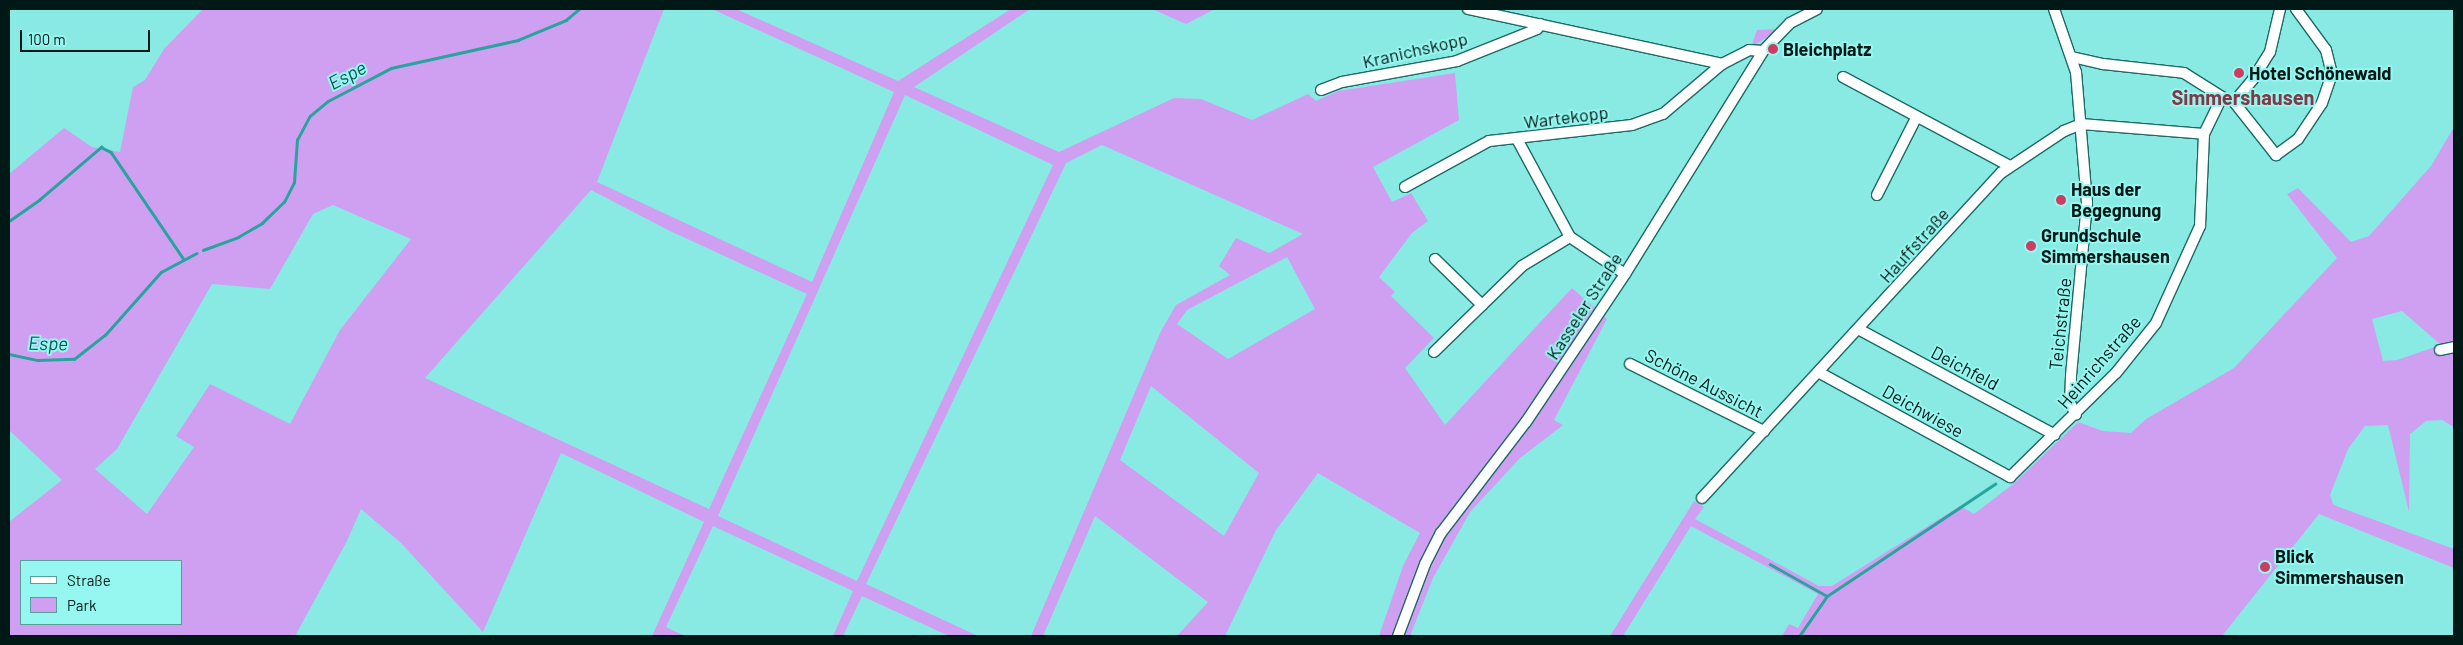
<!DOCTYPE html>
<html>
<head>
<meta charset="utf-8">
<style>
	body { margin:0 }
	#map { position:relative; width:2463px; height:645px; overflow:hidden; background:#89e9e3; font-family:Barlow,sans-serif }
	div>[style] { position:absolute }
	.green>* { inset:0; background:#cfa0f2 }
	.stream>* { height:2.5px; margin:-1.25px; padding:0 1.25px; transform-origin:1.25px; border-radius:1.25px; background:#29a39d }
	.roads { filter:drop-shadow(1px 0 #1b6a66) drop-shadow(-1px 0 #1b6a66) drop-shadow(0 1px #1b6a66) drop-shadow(0 -1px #1b6a66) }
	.minor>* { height:10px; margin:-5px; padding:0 5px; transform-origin:5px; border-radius:5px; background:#fff }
	.dots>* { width:14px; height:14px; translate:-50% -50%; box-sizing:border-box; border:2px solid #96f7f0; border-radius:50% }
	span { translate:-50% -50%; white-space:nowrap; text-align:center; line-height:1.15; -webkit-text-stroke:4px #96f7f0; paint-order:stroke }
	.poi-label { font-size:18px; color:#001917; font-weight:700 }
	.left { translate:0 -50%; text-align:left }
	.street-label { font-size:18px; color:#001917 }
	.water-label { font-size:19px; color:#155653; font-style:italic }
	.quarter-label { font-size:20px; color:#813947; font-weight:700 }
	.frame { position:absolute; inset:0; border:10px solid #001917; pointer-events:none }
	.legend { position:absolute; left:20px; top:560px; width:162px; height:65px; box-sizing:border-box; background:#96f7f0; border:1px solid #5a9e99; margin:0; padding:6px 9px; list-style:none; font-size:15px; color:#001917 }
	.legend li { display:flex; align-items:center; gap:10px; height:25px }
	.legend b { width:25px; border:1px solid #5a9e99 }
	.scale { position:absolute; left:20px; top:30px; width:130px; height:22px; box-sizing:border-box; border:2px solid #001917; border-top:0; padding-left:6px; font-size:15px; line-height:18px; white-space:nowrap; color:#001917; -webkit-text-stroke:4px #96f7f0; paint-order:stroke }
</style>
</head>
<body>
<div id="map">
	<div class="green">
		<div style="clip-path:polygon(evenodd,203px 9px,664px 9px,597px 182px,812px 282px,894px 92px,712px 9px,736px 9px,898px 81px,1011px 9px,1030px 9px,914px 87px,1059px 152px,1174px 98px,1201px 99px,1252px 120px,1308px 94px,1316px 101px,1338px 91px,1455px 73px,1459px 120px,1373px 167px,1392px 202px,1411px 193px,1428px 221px,1412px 233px,1379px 277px,1395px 292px,1391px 296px,1434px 338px,1405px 368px,1445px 425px,1572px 288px,1607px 319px,1554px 420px,1563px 425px,1520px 458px,1470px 512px,1433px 578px,1410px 636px,1379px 636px,1403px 566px,1420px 533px,1318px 473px,1276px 530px,1225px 636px,1177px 636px,1208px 602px,1095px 516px,1043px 636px,1031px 636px,1161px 331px,1176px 305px,1230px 275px,1219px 266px,1236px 238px,1269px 253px,1303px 234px,1102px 145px,1066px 163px,866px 584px,978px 636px,949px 636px,862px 596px,843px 636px,833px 636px,853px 591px,713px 526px,666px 627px,685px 636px,652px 636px,704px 522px,561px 453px,483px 632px,401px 543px,361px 509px,347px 541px,295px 636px,9px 636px,9px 522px,62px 480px,9px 430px,9px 174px,64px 128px,92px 147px,120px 152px,133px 87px,145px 80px,164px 49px,203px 9px,905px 95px,1053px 165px,857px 581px,718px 516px,905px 95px,203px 9px,591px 190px,670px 231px,807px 294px,709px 509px,425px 378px,591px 190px,203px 9px,333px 205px,411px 239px,340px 330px,290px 424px,210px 384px,176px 436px,194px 447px,147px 514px,95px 469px,117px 449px,212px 284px,270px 289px,313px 214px,333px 205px,203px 9px,1287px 257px,1315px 309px,1228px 359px,1177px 324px,1187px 310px,1287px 257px,203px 9px,1151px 386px,1259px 473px,1224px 536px,1120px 460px,1151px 386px,203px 9px,21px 561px,181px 561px,181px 624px,21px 624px,21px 561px)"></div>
		<div style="clip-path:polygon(1152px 9px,1215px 9px,1186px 24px)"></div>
		<div style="clip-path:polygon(1779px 29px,1764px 39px,1751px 47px,1757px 30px)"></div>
		<div style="clip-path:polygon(evenodd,2454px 127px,2454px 427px,2442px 420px,2426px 421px,2410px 434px,2409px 512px,2388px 425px,2365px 426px,2348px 449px,2330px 495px,2333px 504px,2339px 507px,2454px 549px,2454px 568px,2319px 514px,2222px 636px,1782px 636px,1789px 624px,1798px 628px,1818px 594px,1691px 526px,1623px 636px,1610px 636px,1694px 501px,1704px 507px,1695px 519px,1819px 586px,1832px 586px,1960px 506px,1974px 514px,2012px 485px,2078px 422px,2103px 431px,2131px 433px,2146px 419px,2234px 368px,2337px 258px,2287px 194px,2298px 188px,2351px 242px,2369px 236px,2431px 166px,2454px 127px,2402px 311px,2441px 345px,2397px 360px,2383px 361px,2372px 319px,2402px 311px)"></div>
	</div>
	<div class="stream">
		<div style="left:9px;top:221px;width:37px;rotate:-35deg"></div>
		<div style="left:39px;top:200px;width:82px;rotate:-40.5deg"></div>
		<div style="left:101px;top:147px;width:11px;rotate:27deg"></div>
		<div style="left:111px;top:152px;width:128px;rotate:55.8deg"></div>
		<div style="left:203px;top:250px;width:37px;rotate:-20deg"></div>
		<div style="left:238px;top:237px;width:28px;rotate:-30deg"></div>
		<div style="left:262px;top:223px;width:30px;rotate:-44deg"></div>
		<div style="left:284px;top:202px;width:22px;rotate:-63deg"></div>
		<div style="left:294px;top:182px;width:42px;rotate:-85.9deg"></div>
		<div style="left:297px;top:140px;width:27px;rotate:-62deg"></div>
		<div style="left:310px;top:116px;width:23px;rotate:-40deg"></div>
		<div style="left:328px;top:101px;width:71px;rotate:-27.6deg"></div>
		<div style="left:391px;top:68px;width:130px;rotate:-12.4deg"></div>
		<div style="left:518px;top:40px;width:52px;rotate:-22.6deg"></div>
		<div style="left:566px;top:20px;width:17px;rotate:-40deg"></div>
		<div style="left:9px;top:354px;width:29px;rotate:12deg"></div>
		<div style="left:37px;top:360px;width:37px;rotate:-2deg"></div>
		<div style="left:74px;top:359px;width:39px;rotate:-38deg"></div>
		<div style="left:105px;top:335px;width:84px;rotate:-48.4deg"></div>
		<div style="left:161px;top:272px;width:40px;rotate:-28deg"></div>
		<div style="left:1770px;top:564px;width:65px;rotate:29.3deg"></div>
		<div style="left:1800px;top:635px;width:47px;rotate:-55.3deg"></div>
		<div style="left:1827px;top:596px;width:202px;rotate:-33.7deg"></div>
	</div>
	<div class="roads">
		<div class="minor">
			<div style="left:1468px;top:9px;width:260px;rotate:12.2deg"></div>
			<div style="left:2054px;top:9px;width:67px;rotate:70.8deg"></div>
			<div style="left:2076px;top:72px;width:131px;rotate:85.2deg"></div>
			<div style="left:2087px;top:203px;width:174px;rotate:95.3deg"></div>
			<div style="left:2071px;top:376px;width:27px;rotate:92deg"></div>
			<div style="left:2070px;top:403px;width:13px;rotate:63deg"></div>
			<div style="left:2072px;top:57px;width:32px;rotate:13deg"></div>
			<div style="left:2103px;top:64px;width:81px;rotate:6.3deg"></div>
			<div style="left:2184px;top:73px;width:45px;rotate:32.3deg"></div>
			<div style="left:1843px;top:77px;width:189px;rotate:28.1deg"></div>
			<div style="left:1321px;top:90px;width:22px;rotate:-21deg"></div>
			<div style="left:1342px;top:82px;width:117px;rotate:-10.3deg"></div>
			<div style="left:1457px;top:61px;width:86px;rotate:-21.8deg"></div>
			<div style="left:1537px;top:29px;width:6px;rotate:-51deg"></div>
			<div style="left:2234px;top:102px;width:68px;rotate:51.6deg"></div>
			<div style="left:2276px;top:155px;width:27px;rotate:-36deg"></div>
			<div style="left:2298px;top:139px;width:43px;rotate:-56.3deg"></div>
			<div style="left:2322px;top:103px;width:31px;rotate:-71deg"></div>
			<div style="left:2332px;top:74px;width:25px;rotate:-104deg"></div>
			<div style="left:2326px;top:50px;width:51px;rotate:-126.2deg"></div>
			<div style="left:1517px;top:139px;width:111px;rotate:61.6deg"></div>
			<div style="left:1570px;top:237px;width:66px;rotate:33.9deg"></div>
			<div style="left:1405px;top:187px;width:96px;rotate:-28.7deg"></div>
			<div style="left:1489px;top:141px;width:144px;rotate:-6.4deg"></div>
			<div style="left:1632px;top:125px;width:33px;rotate:-20deg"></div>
			<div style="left:1663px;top:114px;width:77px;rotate:-40.3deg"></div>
			<div style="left:1722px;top:64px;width:30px;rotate:-27deg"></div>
			<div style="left:1749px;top:50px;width:14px;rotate:4deg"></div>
			<div style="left:1877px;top:195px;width:86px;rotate:-63.1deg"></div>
			<div style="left:1435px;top:259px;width:66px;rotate:44.4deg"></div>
			<div style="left:1860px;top:330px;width:221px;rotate:28.3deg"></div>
			<div style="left:2440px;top:350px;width:14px;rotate:-12deg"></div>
			<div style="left:1434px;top:352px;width:123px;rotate:-44.3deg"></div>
			<div style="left:1522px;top:266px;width:56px;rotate:-31.1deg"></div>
			<div style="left:1630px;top:364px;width:150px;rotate:26.6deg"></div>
			<div style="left:1820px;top:373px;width:217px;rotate:28.7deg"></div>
			<div style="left:2010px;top:477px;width:148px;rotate:-44.5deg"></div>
			<div style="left:2116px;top:373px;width:64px;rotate:-51.3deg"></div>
			<div style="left:2156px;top:323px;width:107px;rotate:-65.6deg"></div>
			<div style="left:2200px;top:226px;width:92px;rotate:-87.5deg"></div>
			<div style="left:2204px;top:134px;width:41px;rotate:-64.1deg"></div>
			<div style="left:2222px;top:97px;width:13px;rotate:23deg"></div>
			<div style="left:2234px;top:102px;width:30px;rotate:-50deg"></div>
			<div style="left:2253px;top:79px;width:32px;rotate:-58deg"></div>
			<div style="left:2270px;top:52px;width:44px;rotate:-76.9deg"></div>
			<div style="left:1702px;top:498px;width:442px;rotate:-47.4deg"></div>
			<div style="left:2001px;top:173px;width:76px;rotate:-33.7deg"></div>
			<div style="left:2064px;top:131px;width:18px;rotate:-22deg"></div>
			<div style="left:2081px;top:124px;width:123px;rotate:4.6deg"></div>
			<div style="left:1398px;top:636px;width:77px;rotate:-69.4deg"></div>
			<div style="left:1425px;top:564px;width:35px;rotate:-63deg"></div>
			<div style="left:1441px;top:533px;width:140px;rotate:-52.6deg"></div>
			<div style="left:1526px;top:422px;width:178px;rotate:-56.2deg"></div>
			<div style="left:1625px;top:274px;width:262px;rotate:-58.2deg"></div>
			<div style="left:1763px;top:51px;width:39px;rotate:-46deg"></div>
			<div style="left:1790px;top:23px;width:30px;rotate:-27deg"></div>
		</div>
	</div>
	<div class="dots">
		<div style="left:1773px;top:49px;background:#cd3d61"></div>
		<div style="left:2239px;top:73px;background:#cd3d61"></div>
		<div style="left:2061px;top:200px;background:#cd3d61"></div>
		<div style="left:2031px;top:246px;background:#cd3d61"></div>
		<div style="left:2265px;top:567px;background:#cd3d61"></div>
	</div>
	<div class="poi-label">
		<span class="left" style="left:1783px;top:49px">Bleichplatz</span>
		<span class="left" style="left:2249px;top:73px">Hotel Schönewald</span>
		<span class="left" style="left:2071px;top:200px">Haus der<br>Begegnung</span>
		<span class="left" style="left:2041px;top:246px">Grundschule<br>Simmershausen</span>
		<span class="left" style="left:2275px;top:567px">Blick<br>Simmershausen</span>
	</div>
	<div class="street-label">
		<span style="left:1415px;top:50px;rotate:-13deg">Kranichskopp</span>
		<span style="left:1566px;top:117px;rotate:-7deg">Wartekopp</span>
		<span style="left:1914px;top:245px;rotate:-48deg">Hauffstraße</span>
		<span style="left:1584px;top:306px;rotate:-57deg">Kasseler Straße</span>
		<span style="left:2060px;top:324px;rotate:-84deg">Teichstraße</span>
		<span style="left:2099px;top:362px;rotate:-49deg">Heinrichstraße</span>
		<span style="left:1965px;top:368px;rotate:28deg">Deichfeld</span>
		<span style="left:1704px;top:383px;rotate:27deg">Schöne Aussicht</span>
		<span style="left:1923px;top:411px;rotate:29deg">Deichwiese</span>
	</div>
	<div class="water-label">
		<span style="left:347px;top:75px;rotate:-28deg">Espe</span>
		<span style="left:48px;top:343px;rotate:1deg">Espe</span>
	</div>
	<div class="quarter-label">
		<span style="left:2243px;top:97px">Simmershausen</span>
	</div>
	<div class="frame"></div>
	<ul class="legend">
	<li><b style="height:6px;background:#fff"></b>Straße</li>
	<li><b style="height:14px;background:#cfa0f2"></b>Park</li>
	</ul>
	<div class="scale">100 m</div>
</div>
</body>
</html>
